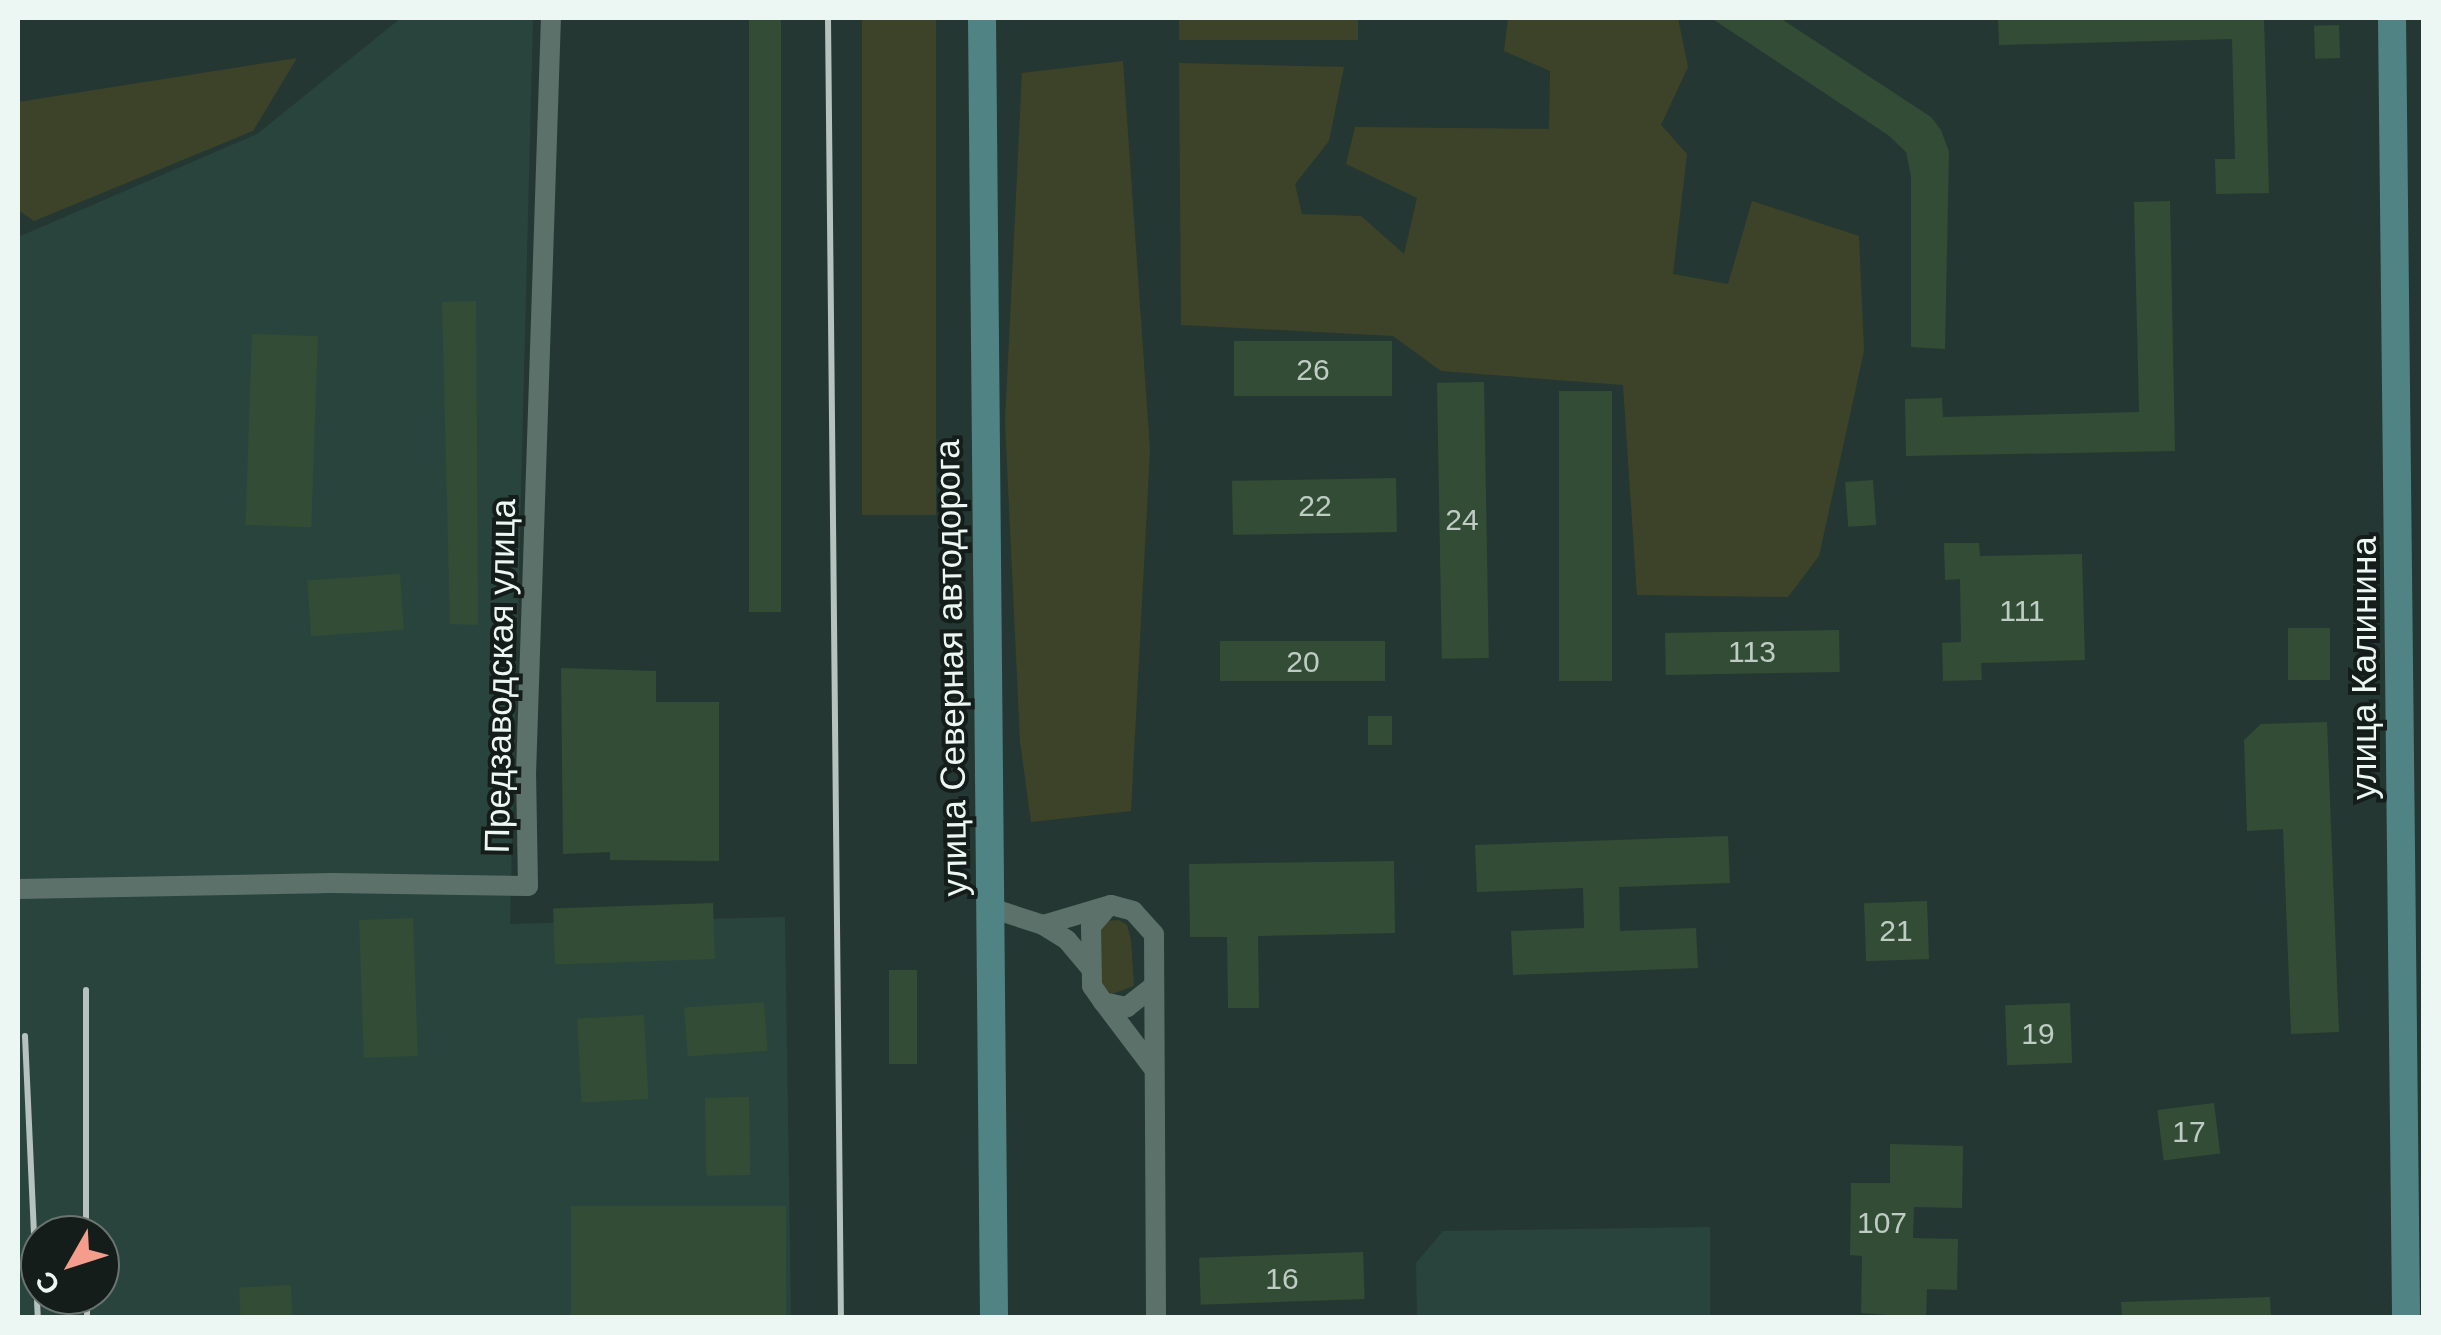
<!DOCTYPE html>
<html>
<head>
<meta charset="utf-8">
<style>
	body { margin:0 }
	#map { position:relative; width:2441px; height:1335px; overflow:hidden; background:#253732; font-family:Helvetica,sans-serif }
	div>[style] { position:absolute }
	.built>* { inset:0; background:#29443d }
	.green>* { inset:0; background:#3d4329; transform-origin:0 0 }
	.building>* { inset:0; background:#334c36; transform-origin:0 0 }
	.street>* { height:20px; margin:-10px; padding:0 10px; transform-origin:10px; border-radius:10px; background:#5d716b }
	.secondary>* { height:28px; margin:-14px; padding:0 14px; transform-origin:14px; border-radius:14px; background:#508484 }
	.rail>* { height:6px; margin:-3px; padding:0 3px; transform-origin:3px; border-radius:3px; background:#b5c2be }
	span { translate:-50% -50%; white-space:nowrap; text-align:center; line-height:1.15; -webkit-text-stroke:8px #141d1a; paint-order:stroke }
	.number-label { font-size:30px; color:#beccc4 }
	.number-label span { -webkit-text-stroke-width:0 }
	.street-label { font-size:35px; color:#ecf7f4 }
	.frame { position:absolute; inset:0; border:20px solid #ecf7f4; pointer-events:none }
	.north { position:absolute; left:20px; top:1215px; width:100px; height:100px; box-sizing:border-box; background:#141d1a; border:2px solid #6a7471; border-radius:50%; rotate:231deg; font-size:28px; font-weight:700; line-height:40px; text-align:center; color:#ecf7f4 }
	.north::after { content:''; display:block; margin:auto; width:35px; height:45px; background:#f49d8c; clip-path:polygon(50% 0,100% 100%,50% 72%,0 100%) }
</style>
</head>
<body>
<div id="map">
	<div class="built">
		<div style="clip-path:polygon(evenodd,401px 18px,533px 18px,510px 924px,785px 917px,791px 1317px,18px 1317px,18px 237px,257px 134px,401px 18px,40px 1235px,100px 1235px,100px 1295px,40px 1295px,40px 1235px)"></div>
		<div style="clip-path:polygon(1710px 1227px,1710px 1317px,1417px 1317px,1416px 1263px,1443px 1231px)"></div>
	</div>
	<div class="green">
		<div style="left:862px;top:18px;width:74px;height:497px"></div>
		<div style="left:1179px;top:18px;width:179px;height:22px"></div>
		<div style="clip-path:polygon(1508px 18px,1678px 18px,1688px 67px,1661px 125px,1687px 154px,1673px 274px,1728px 284px,1752px 201px,1859px 236px,1864px 351px,1819px 556px,1788px 597px,1637px 595px,1623px 385px,1441px 371px,1393px 336px,1181px 325px,1179px 63px,1344px 67px,1329px 141px,1295px 184px,1302px 214px,1361px 216px,1404px 254px,1417px 198px,1346px 164px,1355px 127px,1549px 129px,1550px 71px,1504px 51px)"></div>
		<div style="clip-path:polygon(297px 58px,253px 131px,34px 221px,18px 210px,18px 102px)"></div>
		<div style="clip-path:polygon(1123px 61px,1150px 450px,1131px 811px,1031px 822px,1020px 741px,1005px 422px,1022px 73px)"></div>
		<div style="clip-path:polygon(1119px 920px,1127px 925px,1131px 940px,1134px 986px,1112px 994px,1099px 984px,1098px 931px,1107px 921px)"></div>
	</div>
	<div class="building">
		<div style="left:749px;top:18px;width:32px;height:594px"></div>
		<div style="clip-path:polygon(1711px 18px,1780px 18px,1931px 117px,1941px 130px,1949px 152px,1945px 349px,1911px 347px,1911px 176px,1906px 152px,1888px 135px)"></div>
		<div style="clip-path:polygon(1998px 18px,2264px 18px,2269px 193px,2216px 194px,2215px 159px,2235px 159px,2232px 39px,1999px 45px)"></div>
		<div style="left:2339px;top:25px;width:33px;height:25px;rotate:88deg"></div>
		<div style="clip-path:polygon(2170px 201px,2175px 451px,1906px 456px,1905px 399px,1942px 398px,1943px 417px,2139px 412px,2134px 202px)"></div>
		<div style="clip-path:polygon(476px 301px,478px 625px,450px 624px,442px 302px)"></div>
		<div style="left:252px;top:334px;width:66px;height:191px;rotate:2deg"></div>
		<div style="left:1392px;top:341px;width:55px;height:158px;rotate:90deg"></div>
		<div style="left:1484px;top:382px;width:276px;height:47px;rotate:89deg"></div>
		<div style="left:1559px;top:391px;width:53px;height:290px"></div>
		<div style="left:1396px;top:478px;width:54px;height:164px;rotate:89deg"></div>
		<div style="left:1873px;top:480px;width:45px;height:28px;rotate:86deg"></div>
		<div style="clip-path:polygon(1944px 543px,1979px 543px,1980px 556px,2082px 554px,2085px 660px,1981px 663px,1982px 680px,1943px 681px,1942px 643px,1961px 642px,1960px 579px,1945px 580px)"></div>
		<div style="left:400px;top:574px;width:56px;height:93px;rotate:86deg"></div>
		<div style="left:2288px;top:628px;width:42px;height:52px"></div>
		<div style="left:1839px;top:630px;width:42px;height:174px;rotate:89deg"></div>
		<div style="left:1385px;top:641px;width:40px;height:165px;rotate:90deg"></div>
		<div style="clip-path:polygon(561px 668px,656px 671px,656px 702px,719px 702px,719px 861px,610px 860px,610px 852px,563px 854px)"></div>
		<div style="left:1368px;top:716px;width:24px;height:29px"></div>
		<div style="clip-path:polygon(2327px 722px,2339px 1032px,2291px 1034px,2283px 829px,2247px 831px,2244px 740px,2261px 724px)"></div>
		<div style="clip-path:polygon(1728px 836px,1730px 883px,1619px 887px,1620px 931px,1696px 928px,1698px 968px,1513px 975px,1511px 931px,1584px 928px,1583px 888px,1477px 892px,1475px 845px)"></div>
		<div style="clip-path:polygon(1394px 861px,1395px 933px,1258px 936px,1259px 1008px,1228px 1008px,1227px 937px,1190px 937px,1189px 864px)"></div>
		<div style="left:1927px;top:901px;width:58px;height:63px;rotate:88deg"></div>
		<div style="left:713px;top:903px;width:56px;height:160px;rotate:88deg"></div>
		<div style="left:413px;top:918px;width:138px;height:54px;rotate:88deg"></div>
		<div style="left:889px;top:970px;width:28px;height:94px"></div>
		<div style="left:764px;top:1002px;width:49px;height:80px;rotate:86deg"></div>
		<div style="left:2070px;top:1003px;width:60px;height:65px;rotate:88deg"></div>
		<div style="left:644px;top:1015px;width:84px;height:67px;rotate:87deg"></div>
		<div style="left:749px;top:1097px;width:78px;height:44px;rotate:89deg"></div>
		<div style="left:2214px;top:1103px;width:51px;height:57px;rotate:83deg"></div>
		<div style="clip-path:polygon(1890px 1144px,1963px 1146px,1962px 1208px,1914px 1207px,1913px 1238px,1958px 1239px,1957px 1290px,1927px 1289px,1926px 1318px,1861px 1313px,1862px 1256px,1850px 1255px,1851px 1183px,1890px 1183px)"></div>
		<div style="left:571px;top:1206px;width:215px;height:112px"></div>
		<div style="left:1363px;top:1252px;width:47px;height:164px;rotate:88deg"></div>
		<div style="left:291px;top:1285px;width:33px;height:52px;rotate:87deg"></div>
		<div style="clip-path:polygon(2270px 1297px,2271px 1318px,2122px 1318px,2121px 1302px)"></div>
	</div>
	<div class="street">
		<div style="left:18px;top:889px;width:315px;rotate:-1.1deg"></div>
		<div style="left:333px;top:883px;width:195px;rotate:0.9deg"></div>
		<div style="left:528px;top:886px;width:112px;rotate:-91deg"></div>
		<div style="left:526px;top:774px;width:756px;rotate:-88.11deg"></div>
		<div style="left:991px;top:908px;width:55px;rotate:18.1deg"></div>
		<div style="left:1043px;top:925px;width:28px;rotate:32deg"></div>
		<div style="left:1067px;top:940px;width:34px;rotate:50deg"></div>
		<div style="left:1106px;top:909px;width:23px;rotate:131deg"></div>
		<div style="left:1091px;top:926px;width:60px;rotate:89deg"></div>
		<div style="left:1092px;top:986px;width:19px;rotate:55deg"></div>
		<div style="left:1103px;top:1002px;width:25px;rotate:12deg"></div>
		<div style="left:1127px;top:1007px;width:33px;rotate:-38deg"></div>
		<div style="left:1043px;top:925px;width:71px;rotate:-16.4deg"></div>
		<div style="left:1111px;top:905px;width:23px;rotate:15deg"></div>
		<div style="left:1133px;top:911px;width:31px;rotate:48deg"></div>
		<div style="left:1154px;top:934px;width:384px;rotate:89.7deg"></div>
		<div style="left:1104px;top:1003px;width:83px;rotate:52.9deg"></div>
	</div>
	<div class="secondary">
		<div style="left:982px;top:18px;width:1300px;rotate:89.47deg"></div>
		<div style="left:2392px;top:18px;width:1300px;rotate:89.38deg"></div>
	</div>
	<div class="rail">
		<div style="left:828px;top:18px;width:1300px;rotate:89.43deg"></div>
		<div style="left:86px;top:990px;width:245px;rotate:90deg"></div>
		<div style="left:25px;top:1036px;width:282px;rotate:87.4deg"></div>
		<div style="left:87px;top:1295px;width:23px;rotate:90deg"></div>
	</div>
	<div class="number-label">
		<span style="left:1313px;top:370px">26</span>
		<span style="left:1315px;top:506px">22</span>
		<span style="left:1462px;top:520px">24</span>
		<span style="left:2022px;top:611px">111</span>
		<span style="left:1752px;top:652px">113</span>
		<span style="left:1303px;top:662px">20</span>
		<span style="left:1896px;top:931px">21</span>
		<span style="left:2038px;top:1034px">19</span>
		<span style="left:2189px;top:1132px">17</span>
		<span style="left:1882px;top:1223px">107</span>
		<span style="left:1282px;top:1279px">16</span>
	</div>
	<div class="street-label">
		<span style="left:951px;top:668px;rotate:-91deg">улица Северная автодорога</span>
		<span style="left:2364px;top:668px;rotate:-90deg">улица Калинина</span>
		<span style="left:500px;top:676px;rotate:-89deg">Предзаводская улица</span>
	</div>
	<div class="frame"></div>
	<div class="north">С</div>
</div>
</body>
</html>
